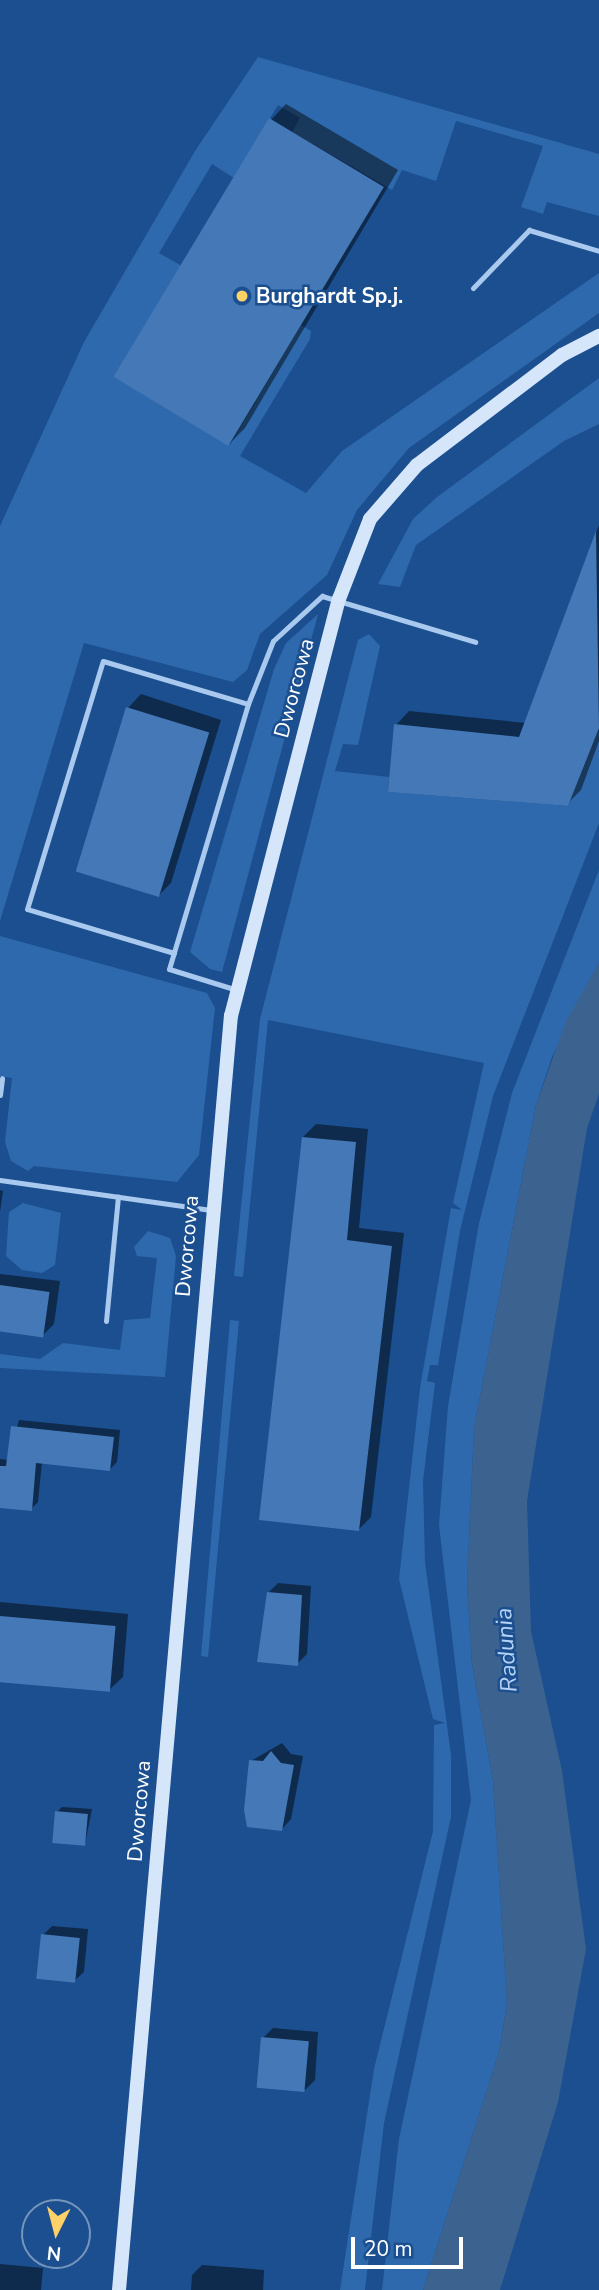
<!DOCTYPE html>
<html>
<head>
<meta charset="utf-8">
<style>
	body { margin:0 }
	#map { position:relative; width:599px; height:2290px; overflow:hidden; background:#1b4f8f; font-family:"Nunito Sans",sans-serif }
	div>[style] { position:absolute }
	.green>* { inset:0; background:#2e69ad }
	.water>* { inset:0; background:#3c6290 }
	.shadow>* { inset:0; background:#0007 }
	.building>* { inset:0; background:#4478b7; transform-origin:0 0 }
	.lane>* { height:5px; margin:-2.5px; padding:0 2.5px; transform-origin:2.5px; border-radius:2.5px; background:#a9c9ee }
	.secondary>* { height:14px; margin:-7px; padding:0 7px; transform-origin:7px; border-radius:7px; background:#d6e6fa }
	.dots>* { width:19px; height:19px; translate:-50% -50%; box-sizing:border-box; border:4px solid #1b4f8f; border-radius:50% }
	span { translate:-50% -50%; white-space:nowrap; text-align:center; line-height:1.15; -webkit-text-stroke:5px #1b4f8f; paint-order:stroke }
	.poi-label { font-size:21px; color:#fff; font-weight:700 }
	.left { translate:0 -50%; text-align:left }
	.street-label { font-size:21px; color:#fff }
	.water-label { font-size:23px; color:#b5d3f5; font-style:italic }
	.north { position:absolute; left:21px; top:2199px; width:70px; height:70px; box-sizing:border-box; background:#1b4f8f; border:2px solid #7695bc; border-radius:50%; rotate:186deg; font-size:19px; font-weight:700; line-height:28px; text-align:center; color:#fff }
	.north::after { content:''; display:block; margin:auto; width:24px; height:32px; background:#ffd166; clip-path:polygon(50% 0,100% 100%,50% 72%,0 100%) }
	.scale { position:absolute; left:351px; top:2237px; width:112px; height:32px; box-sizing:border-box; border:4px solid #fff; border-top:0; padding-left:9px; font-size:21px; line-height:24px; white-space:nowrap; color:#fff; -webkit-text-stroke:5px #1b4f8f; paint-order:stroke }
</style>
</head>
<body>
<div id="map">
	<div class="green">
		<div style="clip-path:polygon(258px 57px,599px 154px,599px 216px,547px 202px,543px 214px,521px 207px,543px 146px,456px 121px,436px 181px,402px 170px,392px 190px,292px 132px,300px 118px,278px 105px,234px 178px,212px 164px,159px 253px,182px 266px,116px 378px,230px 445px,301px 325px,311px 331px,310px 339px,240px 456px,306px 493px,342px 451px,599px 273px,599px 313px,409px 448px,357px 510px,327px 575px,260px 634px,247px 670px,233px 682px,84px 643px,0 921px,0 526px,84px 342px,195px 151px)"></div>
		<div style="clip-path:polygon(599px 378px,599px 424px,564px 441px,416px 545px,400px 587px,378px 584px,413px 519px,437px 497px)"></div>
		<div style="clip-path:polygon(318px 614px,222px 972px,210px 969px,190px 952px,274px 669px,286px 643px)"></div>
		<div style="clip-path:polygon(369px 634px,380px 646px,358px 745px,343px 744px,335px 771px,389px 777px,388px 792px,568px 806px,599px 728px,599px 823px,493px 1096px,460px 1231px,438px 1365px,430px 1365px,427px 1381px,435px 1383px,423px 1481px,425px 1562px,451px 1755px,451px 1817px,384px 2123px,365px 2290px,340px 2290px,374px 2069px,433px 1831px,434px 1725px,445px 1723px,433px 1719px,399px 1579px,420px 1388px,451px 1208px,462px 1210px,453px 1203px,484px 1063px,268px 1020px,243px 1277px,234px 1276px,260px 1019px,358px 640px)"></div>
		<div style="clip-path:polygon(599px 870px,599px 963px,552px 1057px,536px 1105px,474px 1428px,467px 1584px,472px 1664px,493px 1781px,507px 2003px,499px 2052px,423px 2290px,382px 2290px,399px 2139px,471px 1800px,439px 1525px,448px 1406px,479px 1223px,512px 1093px)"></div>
		<div style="clip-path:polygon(0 936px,207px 993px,215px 1008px,199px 1155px,177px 1182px,34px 1166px,28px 1171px,11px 1161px,5px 1142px,12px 1078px,0 1076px)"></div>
		<div style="clip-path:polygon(23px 1203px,61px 1213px,55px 1265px,42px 1273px,22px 1270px,6px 1256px,9px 1212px)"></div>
		<div style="clip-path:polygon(148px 1231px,170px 1238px,176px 1256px,165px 1377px,0 1368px,0 1354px,40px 1359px,63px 1343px,120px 1350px,124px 1320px,150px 1318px,157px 1258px,137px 1256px,134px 1247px)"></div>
		<div style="clip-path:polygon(230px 1320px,239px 1321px,208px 1657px,201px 1656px)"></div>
	</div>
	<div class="water">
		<div style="clip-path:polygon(599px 963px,599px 1094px,587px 1128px,527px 1501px,531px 1631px,562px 1771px,586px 1949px,558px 2102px,500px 2290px,423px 2290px,499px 2052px,507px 2003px,493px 1781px,472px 1664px,467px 1584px,474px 1428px,536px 1105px,566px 1021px)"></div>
	</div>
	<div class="shadow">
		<div style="clip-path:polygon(286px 104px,398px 170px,245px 428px,230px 443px,271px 120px)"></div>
		<div style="clip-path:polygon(599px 525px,599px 741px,581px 790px,567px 804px,396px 725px,409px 711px,526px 723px)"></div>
		<div style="clip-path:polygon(141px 694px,221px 720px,171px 883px,158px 896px,128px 708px)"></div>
		<div style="clip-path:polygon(316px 1124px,368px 1129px,359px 1228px,404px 1233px,371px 1517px,358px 1530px,303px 1137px)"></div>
		<div style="clip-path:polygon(0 1190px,3px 1191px,0 1212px)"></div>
		<div style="clip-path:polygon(0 1274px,60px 1281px,54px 1324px,43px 1335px,0 1329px)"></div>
		<div style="clip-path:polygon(19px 1420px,120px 1430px,117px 1462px,110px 1469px,42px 1462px,38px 1502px,31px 1509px,0 1506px,0 1459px,8px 1460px)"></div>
		<div style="clip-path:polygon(278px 1583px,311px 1586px,307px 1654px,297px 1664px,268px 1593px)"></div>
		<div style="clip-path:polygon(0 1602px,128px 1614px,123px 1677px,109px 1690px,0 1680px)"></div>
		<div style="clip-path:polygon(282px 1743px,291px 1754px,303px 1756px,291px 1819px,282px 1829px,251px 1761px)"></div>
		<div style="clip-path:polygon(62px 1807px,92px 1809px,85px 1844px,57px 1812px)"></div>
		<div style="clip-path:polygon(52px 1926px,88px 1929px,84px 1972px,74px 1981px,43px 1935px)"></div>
		<div style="clip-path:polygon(273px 2028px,318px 2032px,315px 2080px,305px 2090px,263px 2038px)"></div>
		<div style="clip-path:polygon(0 2264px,43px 2268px,41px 2290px,0 2290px)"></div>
		<div style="clip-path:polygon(202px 2265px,264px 2270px,263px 2290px,191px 2290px,192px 2275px)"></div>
	</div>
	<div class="building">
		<div style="left:269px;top:118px;width:134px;height:302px;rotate:31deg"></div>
		<div style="clip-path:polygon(596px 531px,599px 728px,568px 806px,388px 792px,394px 724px,519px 737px)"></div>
		<div style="left:126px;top:707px;width:87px;height:172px;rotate:17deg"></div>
		<div style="clip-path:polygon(302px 1137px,356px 1142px,347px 1240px,392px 1246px,359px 1531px,259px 1520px)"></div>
		<div style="left:0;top:1285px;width:50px;height:46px;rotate:8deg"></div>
		<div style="clip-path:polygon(11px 1426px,114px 1437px,110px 1471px,36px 1463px,32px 1511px,0 1508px,0 1466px,6px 1466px)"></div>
		<div style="clip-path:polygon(267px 1592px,302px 1595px,298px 1666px,257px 1662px)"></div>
		<div style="left:0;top:1616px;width:116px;height:66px;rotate:5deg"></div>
		<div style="clip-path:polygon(271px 1751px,281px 1763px,294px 1765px,282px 1831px,247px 1827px,244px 1810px,249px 1760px,263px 1761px)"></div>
		<div style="left:55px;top:1811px;width:33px;height:32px;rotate:5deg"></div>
		<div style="left:41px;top:1934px;width:39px;height:45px;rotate:6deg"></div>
		<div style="left:261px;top:2037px;width:48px;height:51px;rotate:5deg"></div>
	</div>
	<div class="lane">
		<div style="left:473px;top:288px;width:81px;rotate:-46deg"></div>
		<div style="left:529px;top:230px;width:73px;rotate:16.7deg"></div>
		<div style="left:174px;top:953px;width:153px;rotate:-163.3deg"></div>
		<div style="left:27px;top:909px;width:259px;rotate:-73deg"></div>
		<div style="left:103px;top:661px;width:151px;rotate:16.5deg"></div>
		<div style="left:237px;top:990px;width:71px;rotate:-162.8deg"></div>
		<div style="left:169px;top:969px;width:277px;rotate:-73.4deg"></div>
		<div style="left:248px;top:704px;width:68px;rotate:-68.4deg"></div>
		<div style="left:273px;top:641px;width:67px;rotate:-42.6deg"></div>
		<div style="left:322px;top:596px;width:160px;rotate:16.7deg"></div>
		<div style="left:0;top:1095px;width:17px;rotate:-83deg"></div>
		<div style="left:0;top:1180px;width:213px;rotate:8.1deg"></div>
		<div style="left:106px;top:1321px;width:125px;rotate:-84.5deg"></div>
	</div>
	<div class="secondary">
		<div style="left:119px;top:2290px;width:1279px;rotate:-84.98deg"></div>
		<div style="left:231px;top:1016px;width:431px;rotate:-75.5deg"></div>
		<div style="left:339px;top:599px;width:86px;rotate:-68.8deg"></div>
		<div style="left:370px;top:519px;width:72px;rotate:-49deg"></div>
		<div style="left:417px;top:465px;width:182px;rotate:-37.2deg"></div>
		<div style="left:562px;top:355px;width:42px;rotate:-27.2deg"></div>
	</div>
	<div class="dots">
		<div style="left:242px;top:296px;background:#ffd166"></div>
	</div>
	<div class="poi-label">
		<span class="left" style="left:256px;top:296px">Burghardt Sp.j.</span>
	</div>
	<div class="street-label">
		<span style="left:294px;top:688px;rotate:-75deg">Dworcowa</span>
		<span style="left:187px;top:1246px;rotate:-85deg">Dworcowa</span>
		<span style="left:139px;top:1811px;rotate:-85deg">Dworcowa</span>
	</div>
	<div class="water-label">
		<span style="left:507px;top:1650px;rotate:-94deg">Radunia</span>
	</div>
	<div class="north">N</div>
	<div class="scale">20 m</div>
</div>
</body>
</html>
